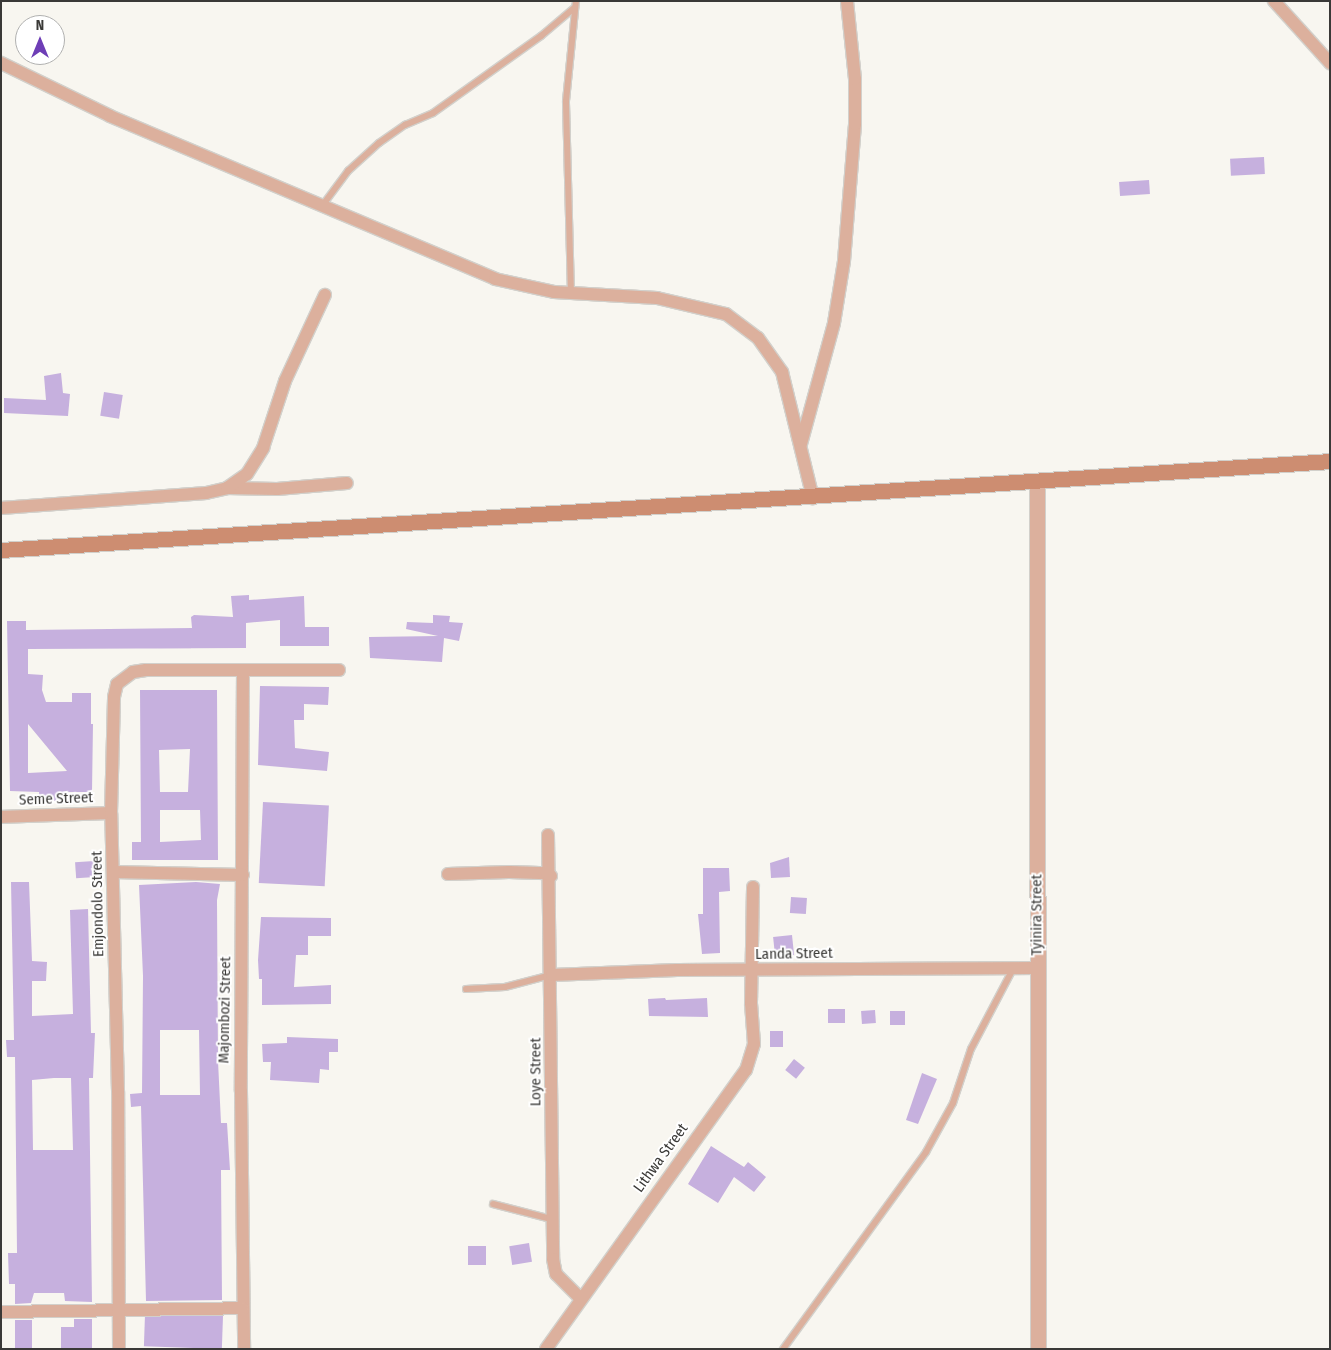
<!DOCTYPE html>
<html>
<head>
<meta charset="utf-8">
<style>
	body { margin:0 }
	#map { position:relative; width:1331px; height:1350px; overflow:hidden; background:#f8f6f0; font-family:"Fira Sans Condensed",sans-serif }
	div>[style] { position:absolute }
	.building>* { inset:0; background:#c6b0de; transform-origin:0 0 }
	.roads { filter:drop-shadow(1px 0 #d2d0cb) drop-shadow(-1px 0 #d2d0cb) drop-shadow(0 1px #d2d0cb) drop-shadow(0 -1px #d2d0cb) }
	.service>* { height:6px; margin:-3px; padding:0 3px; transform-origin:3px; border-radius:3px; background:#dcb09d }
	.minor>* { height:12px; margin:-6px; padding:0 6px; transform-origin:6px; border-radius:6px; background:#dcb09d }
	.tertiary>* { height:15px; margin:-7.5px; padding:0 7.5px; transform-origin:7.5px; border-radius:7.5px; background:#dcb09d }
	.secondary>* { height:15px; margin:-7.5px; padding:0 7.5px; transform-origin:7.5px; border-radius:7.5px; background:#cd8d71 }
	span { translate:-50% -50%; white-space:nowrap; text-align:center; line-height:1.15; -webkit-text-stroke:4px #fff; paint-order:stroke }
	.street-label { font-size:15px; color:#3a3937 }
	.frame { position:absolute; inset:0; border:2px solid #3a3937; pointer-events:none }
	.north { position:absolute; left:15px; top:15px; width:50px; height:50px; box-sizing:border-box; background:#fff; border:1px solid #b0b0af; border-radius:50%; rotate:0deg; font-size:14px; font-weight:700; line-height:20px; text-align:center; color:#3a3937 }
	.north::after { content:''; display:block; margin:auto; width:18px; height:22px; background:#6e3eb6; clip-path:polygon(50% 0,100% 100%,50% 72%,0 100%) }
</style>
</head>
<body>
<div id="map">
	<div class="building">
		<div style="left:1264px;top:157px;width:17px;height:34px;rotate:87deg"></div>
		<div style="left:1149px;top:180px;width:14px;height:30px;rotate:86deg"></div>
		<div style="clip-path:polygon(61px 373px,63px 393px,70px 394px,68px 416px,4px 413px,4px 398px,46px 400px,44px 376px)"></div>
		<div style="left:104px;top:392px;width:19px;height:24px;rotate:9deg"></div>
		<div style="clip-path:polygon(evenodd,249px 595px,249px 600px,304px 596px,305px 627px,329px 627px,329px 646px,280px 646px,280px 620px,246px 623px,246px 648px,28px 649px,28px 674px,43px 675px,42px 690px,46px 702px,72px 702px,72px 693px,91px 693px,91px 724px,93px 724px,92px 792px,67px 792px,67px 798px,40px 804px,39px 792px,10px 791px,7px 621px,26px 621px,26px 630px,192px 628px,191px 617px,194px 615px,233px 617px,231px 596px,249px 595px,28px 724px,67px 771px,28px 773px,28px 724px)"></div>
		<div style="clip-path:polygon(433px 615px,450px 616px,449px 622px,463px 623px,459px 641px,444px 638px,442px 662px,370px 658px,369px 637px,438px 636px,406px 629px,407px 622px,433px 623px)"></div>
		<div style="clip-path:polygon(260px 686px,329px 687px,328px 705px,304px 704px,304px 720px,294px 720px,295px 748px,329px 752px,327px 771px,258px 765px)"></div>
		<div style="clip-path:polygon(evenodd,140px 690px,217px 690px,218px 860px,132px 860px,132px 842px,141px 842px,140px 690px,190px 749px,188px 792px,160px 792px,159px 750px,190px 749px,140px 690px,160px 810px,200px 810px,201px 840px,160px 842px,160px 810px)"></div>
		<div style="left:263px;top:802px;width:66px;height:81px;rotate:3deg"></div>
		<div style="clip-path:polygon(789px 857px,790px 877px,771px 878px,770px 863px)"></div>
		<div style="left:94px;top:861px;width:16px;height:19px;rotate:86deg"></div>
		<div style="clip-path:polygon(703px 868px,729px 868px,730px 891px,719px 892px,720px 953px,702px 954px,698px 914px,703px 914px)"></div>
		<div style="clip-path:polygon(evenodd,11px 882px,29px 882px,32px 961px,47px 962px,46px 981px,32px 981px,32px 1016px,73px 1014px,70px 910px,88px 909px,91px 1033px,95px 1033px,93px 1078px,89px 1078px,92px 1302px,65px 1301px,64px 1293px,34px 1293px,31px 1303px,15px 1304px,15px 1284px,9px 1284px,8px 1253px,17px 1253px,15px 1057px,7px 1057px,6px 1040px,14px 1040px,11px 882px,54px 1078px,71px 1078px,73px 1150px,33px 1150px,32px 1080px,54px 1078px)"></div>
		<div style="clip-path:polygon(evenodd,196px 882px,220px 884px,217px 900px,218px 1061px,221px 1123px,227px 1123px,230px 1170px,221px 1170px,222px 1300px,146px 1301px,141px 1106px,131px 1107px,130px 1094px,142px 1093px,143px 976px,139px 885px,196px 882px,160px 1030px,199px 1030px,200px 1095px,160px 1095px,160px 1030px)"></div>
		<div style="left:791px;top:897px;width:16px;height:16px;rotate:4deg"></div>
		<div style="clip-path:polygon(261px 917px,331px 918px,331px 936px,308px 936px,308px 955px,296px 955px,294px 987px,331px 985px,331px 1004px,262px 1005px,262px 979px,259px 979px,258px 960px)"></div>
		<div style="left:792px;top:935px;width:20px;height:19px;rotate:84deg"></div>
		<div style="clip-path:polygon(665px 998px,666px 1000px,707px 998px,708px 1017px,649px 1016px,648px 999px)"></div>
		<div style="left:828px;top:1009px;width:17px;height:14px"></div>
		<div style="left:875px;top:1010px;width:13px;height:14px;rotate:86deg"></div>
		<div style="left:905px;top:1011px;width:14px;height:15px;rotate:90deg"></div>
		<div style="left:770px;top:1031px;width:13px;height:16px"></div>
		<div style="clip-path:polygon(287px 1037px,338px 1039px,338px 1052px,329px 1052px,329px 1070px,320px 1069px,319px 1083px,270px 1080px,271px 1062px,263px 1062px,262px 1044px,287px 1043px)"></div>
		<div style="left:794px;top:1059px;width:14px;height:14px;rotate:39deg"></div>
		<div style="clip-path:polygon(922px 1073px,937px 1079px,918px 1124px,906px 1120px)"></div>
		<div style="clip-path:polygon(711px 1146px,744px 1167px,748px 1162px,766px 1177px,754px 1192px,734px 1177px,718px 1203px,688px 1184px)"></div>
		<div style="left:529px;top:1243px;width:19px;height:20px;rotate:81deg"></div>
		<div style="left:468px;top:1246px;width:18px;height:19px"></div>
		<div style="left:223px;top:1316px;width:33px;height:78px;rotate:92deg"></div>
		<div style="clip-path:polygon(74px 1319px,92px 1319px,92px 1349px,61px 1349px,61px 1327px,74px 1327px)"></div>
		<div style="left:15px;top:1320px;width:17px;height:29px"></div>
	</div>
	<div class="roads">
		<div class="service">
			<div style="left:322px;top:206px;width:44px;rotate:-53.4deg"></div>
			<div style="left:348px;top:171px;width:42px;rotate:-42.1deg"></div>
			<div style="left:379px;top:143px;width:32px;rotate:-35deg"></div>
			<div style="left:405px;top:125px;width:30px;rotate:-23deg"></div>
			<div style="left:433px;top:113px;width:133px;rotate:-35.5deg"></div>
			<div style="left:541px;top:36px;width:43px;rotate:-40.3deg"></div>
			<div style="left:571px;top:294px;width:193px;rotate:-91.5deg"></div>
			<div style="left:566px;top:101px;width:100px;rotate:-84.3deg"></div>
			<div style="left:466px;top:989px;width:39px;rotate:-3deg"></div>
			<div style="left:505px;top:987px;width:48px;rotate:-14.6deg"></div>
			<div style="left:493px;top:1204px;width:60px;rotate:14.5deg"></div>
			<div style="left:783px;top:1349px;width:243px;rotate:-54deg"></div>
			<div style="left:926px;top:1152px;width:56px;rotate:-61.1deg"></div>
			<div style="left:953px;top:1103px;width:57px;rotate:-71.6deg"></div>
			<div style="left:971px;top:1049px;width:93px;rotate:-62.3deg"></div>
		</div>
		<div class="minor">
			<div style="left:1274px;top:1px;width:84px;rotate:47.9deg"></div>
			<div style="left:1px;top:63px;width:121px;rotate:25.9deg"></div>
			<div style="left:110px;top:116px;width:418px;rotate:22.9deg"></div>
			<div style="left:495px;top:279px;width:60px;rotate:12.4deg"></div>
			<div style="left:554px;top:292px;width:103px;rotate:3.3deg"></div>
			<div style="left:657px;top:298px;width:71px;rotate:13.1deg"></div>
			<div style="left:726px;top:314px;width:40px;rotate:37deg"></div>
			<div style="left:758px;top:338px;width:42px;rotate:54.8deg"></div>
			<div style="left:782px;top:372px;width:130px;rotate:76.2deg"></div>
			<div style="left:801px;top:444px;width:125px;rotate:-74.7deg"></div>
			<div style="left:834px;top:323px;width:63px;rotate:-80.8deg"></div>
			<div style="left:844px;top:261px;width:137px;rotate:-85.4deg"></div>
			<div style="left:855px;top:124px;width:45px;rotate:-90deg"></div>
			<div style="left:855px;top:79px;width:78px;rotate:-95.9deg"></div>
			<div style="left:227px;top:488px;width:50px;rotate:1.1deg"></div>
			<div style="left:277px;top:489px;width:70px;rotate:-4.9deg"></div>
			<div style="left:1px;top:508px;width:206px;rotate:-4.2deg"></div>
			<div style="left:206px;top:493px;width:22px;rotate:-13deg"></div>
			<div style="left:227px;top:488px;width:24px;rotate:-35deg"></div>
			<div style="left:247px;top:474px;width:31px;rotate:-58deg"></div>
			<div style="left:263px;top:448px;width:71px;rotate:-71.8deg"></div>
			<div style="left:285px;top:381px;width:95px;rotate:-65.1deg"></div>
			<div style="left:243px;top:671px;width:420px;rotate:90.3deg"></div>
			<div style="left:241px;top:1091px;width:258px;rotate:89.3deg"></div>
			<div style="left:1px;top:817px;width:110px;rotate:-2.1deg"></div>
			<div style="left:548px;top:835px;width:424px;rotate:89.3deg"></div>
			<div style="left:553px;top:1259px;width:15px;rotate:79deg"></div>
			<div style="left:556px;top:1274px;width:35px;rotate:45deg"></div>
			<div style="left:114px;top:872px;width:129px;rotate:1.3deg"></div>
			<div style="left:448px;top:874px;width:61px;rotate:-1.9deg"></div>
			<div style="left:509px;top:872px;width:38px;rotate:2deg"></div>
			<div style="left:547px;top:873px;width:5px;rotate:37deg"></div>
			<div style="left:552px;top:975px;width:125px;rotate:-2.3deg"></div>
			<div style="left:677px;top:970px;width:361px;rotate:-0.3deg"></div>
			<div style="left:1px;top:1312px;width:242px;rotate:-0.9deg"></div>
			<div style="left:119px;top:1349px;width:258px;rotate:-90.2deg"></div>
			<div style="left:118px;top:1091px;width:278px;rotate:-91.4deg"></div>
			<div style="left:111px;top:813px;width:116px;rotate:-88.5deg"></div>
			<div style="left:114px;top:697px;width:13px;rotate:-77deg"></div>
			<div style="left:117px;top:684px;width:20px;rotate:-37deg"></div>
			<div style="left:133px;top:672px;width:13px;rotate:-9deg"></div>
			<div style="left:146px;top:670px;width:193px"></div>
			<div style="left:546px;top:1349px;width:343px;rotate:-54.4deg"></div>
			<div style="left:746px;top:1070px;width:27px;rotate:-73deg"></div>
			<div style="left:754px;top:1044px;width:41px;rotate:-94.2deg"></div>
			<div style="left:751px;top:1003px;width:116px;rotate:-89deg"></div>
		</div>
		<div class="tertiary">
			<div style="left:1037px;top:481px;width:868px;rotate:89.93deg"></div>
		</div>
		<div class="secondary">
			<div style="left:1px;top:550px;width:1332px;rotate:-3.83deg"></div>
		</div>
	</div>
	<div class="street-label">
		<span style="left:56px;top:799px;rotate:-2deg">Seme Street</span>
		<span style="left:98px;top:904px;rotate:-91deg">Emjondolo Street</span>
		<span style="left:1037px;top:915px;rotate:-90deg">Tyinira Street</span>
		<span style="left:794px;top:954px;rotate:-1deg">Landa Street</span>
		<span style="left:225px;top:1010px;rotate:-89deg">Majombozi Street</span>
		<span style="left:536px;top:1072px;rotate:-90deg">Loye Street</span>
		<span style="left:661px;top:1158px;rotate:-54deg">Lithwa Street</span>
	</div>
	<div class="frame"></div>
	<div class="north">N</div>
</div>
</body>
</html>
